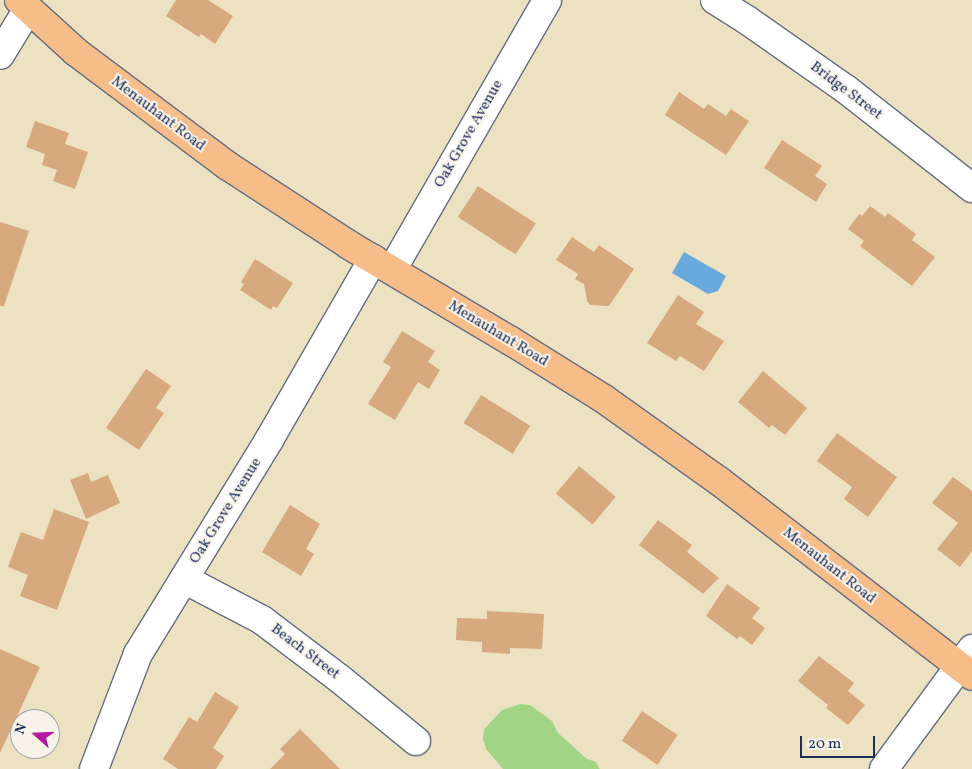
<!DOCTYPE html>
<html>
<head>
<meta charset="utf-8">
<style>
	body { margin:0 }
	#map { position:relative; width:972px; height:769px; overflow:hidden; background:#ece2c2; font-family:Vollkorn,serif }
	div>[style] { position:absolute }
	.green>* { inset:0; background:#a1d585 }
	.water>* { inset:0; background:#68aadd }
	.building>* { inset:0; background:#d7a97f; transform-origin:0 0 }
	.roads { filter:drop-shadow(1px 0 #646e81) drop-shadow(-1px 0 #646e81) drop-shadow(0 1px #646e81) drop-shadow(0 -1px #646e81) }
	.minor>* { height:28px; margin:-14px; padding:0 14px; transform-origin:14px; border-radius:14px; background:#fff }
	.major>* { height:28px; margin:-14px; padding:0 14px; transform-origin:14px; border-radius:14px; background:#f7bd88 }
	span { translate:-50% -50%; white-space:nowrap; text-align:center; line-height:1.15; -webkit-text-stroke:4px #f7f3e8; paint-order:stroke }
	.street-label { font-size:15px; color:#1b2f5e }
	.north { position:absolute; left:10px; top:709px; width:50px; height:50px; box-sizing:border-box; background:#f7f3e8; border:1px solid #9fa5b1; border-radius:50%; rotate:290deg; font-size:14px; font-weight:700; line-height:20px; text-align:center; color:#1b2f5e }
	.north::after { content:''; display:block; margin:auto; width:18px; height:22px; background:#b5179e; clip-path:polygon(50% 0,100% 100%,50% 72%,0 100%) }
	.scale { position:absolute; left:800px; top:736px; width:75px; height:22px; box-sizing:border-box; border:2px solid #1b2f5e; border-top:0; padding-left:6px; font-size:15px; line-height:18px; white-space:nowrap; color:#1b2f5e; -webkit-text-stroke:4px #f7f3e8; paint-order:stroke }
</style>
</head>
<body>
<div id="map">
	<div class="green">
		<div style="clip-path:polygon(520px 704px,530px 705px,552px 721px,558px 733px,587px 759px,596px 762px,600px 769px,503px 769px,486px 749px,483px 739px,484px 729px,502px 710px)"></div>
	</div>
	<div class="water">
		<div style="clip-path:polygon(684px 252px,726px 276px,718px 291px,708px 294px,672px 273px)"></div>
	</div>
	<div class="building">
		<div style="clip-path:polygon(176px 0,208px 0,233px 16px,215px 44px,201px 34px,199px 37px,166px 16px)"></div>
		<div style="clip-path:polygon(679px 92px,704px 109px,708px 104px,726px 116px,731px 109px,749px 121px,726px 155px,665px 115px)"></div>
		<div style="clip-path:polygon(35px 121px,69px 133px,65px 144px,88px 152px,75px 189px,53px 181px,57px 170px,42px 165px,45px 154px,26px 147px)"></div>
		<div style="clip-path:polygon(782px 140px,822px 166px,815px 176px,827px 184px,816px 202px,764px 168px)"></div>
		<div style="left:478px;top:186px;width:69px;height:37px;rotate:33deg"></div>
		<div style="clip-path:polygon(870px 206px,885px 217px,888px 213px,916px 234px,912px 240px,935px 257px,912px 286px,860px 246px,864px 241px,848px 229px,859px 214px,862px 216px)"></div>
		<div style="clip-path:polygon(0 222px,29px 231px,4px 306px,0 306px)"></div>
		<div style="clip-path:polygon(572px 237px,594px 252px,599px 245px,634px 269px,609px 306px,590px 305px,587px 301px,584px 284px,575px 279px,578px 274px,556px 260px)"></div>
		<div style="clip-path:polygon(255px 259px,293px 283px,277px 308px,273px 306px,271px 310px,240px 290px,244px 284px,241px 282px)"></div>
		<div style="clip-path:polygon(678px 295px,704px 312px,696px 324px,724px 341px,704px 371px,680px 356px,676px 361px,647px 343px)"></div>
		<div style="clip-path:polygon(402px 331px,435px 351px,428px 362px,440px 370px,429px 389px,418px 382px,395px 420px,368px 404px,391px 367px,383px 362px)"></div>
		<div style="clip-path:polygon(146px 369px,171px 386px,156px 408px,164px 413px,139px 450px,106px 428px)"></div>
		<div style="clip-path:polygon(763px 371px,807px 408px,785px 435px,772px 425px,769px 428px,738px 402px)"></div>
		<div style="left:481px;top:395px;width:58px;height:33px;rotate:32deg"></div>
		<div style="clip-path:polygon(837px 433px,897px 477px,868px 517px,844px 499px,852px 487px,817px 461px)"></div>
		<div style="left:579px;top:466px;width:48px;height:36px;rotate:40deg"></div>
		<div style="clip-path:polygon(88px 473px,91px 482px,108px 475px,120px 503px,86px 519px,70px 480px)"></div>
		<div style="clip-path:polygon(953px 477px,972px 491px,972px 551px,960px 567px,937px 549px,958px 523px,932px 503px)"></div>
		<div style="clip-path:polygon(290px 505px,320px 524px,306px 549px,314px 554px,301px 576px,262px 552px)"></div>
		<div style="clip-path:polygon(54px 509px,89px 522px,57px 610px,20px 596px,28px 575px,8px 567px,21px 532px,43px 540px)"></div>
		<div style="clip-path:polygon(658px 520px,692px 545px,687px 552px,719px 578px,703px 594px,639px 545px)"></div>
		<div style="clip-path:polygon(727px 584px,760px 608px,752px 618px,765px 628px,752px 645px,740px 636px,737px 639px,706px 616px)"></div>
		<div style="clip-path:polygon(487px 611px,544px 614px,542px 649px,510px 648px,510px 654px,482px 652px,482px 642px,456px 640px,457px 618px,487px 619px)"></div>
		<div style="clip-path:polygon(0 649px,40px 667px,0 753px)"></div>
		<div style="clip-path:polygon(819px 656px,854px 683px,848px 691px,865px 705px,848px 725px,826px 708px,828px 705px,798px 681px)"></div>
		<div style="clip-path:polygon(215px 692px,239px 707px,213px 748px,224px 756px,216px 769px,178px 769px,163px 759px,189px 717px,197px 722px)"></div>
		<div style="left:642px;top:711px;width:43px;height:36px;rotate:34deg"></div>
		<div style="clip-path:polygon(300px 729px,340px 769px,270px 769px,285px 754px,280px 749px)"></div>
	</div>
	<div class="roads">
		<div class="minor">
			<div style="left:715px;top:0;width:38px;rotate:32deg"></div>
			<div style="left:747px;top:20px;width:122px;rotate:35deg"></div>
			<div style="left:847px;top:90px;width:159px;rotate:38.1deg"></div>
			<div style="left:0;top:55px;width:54px;rotate:-58.7deg"></div>
			<div style="left:392px;top:270px;width:311px;rotate:-60.1deg"></div>
			<div style="left:184px;top:579px;width:88px;rotate:27.7deg"></div>
			<div style="left:262px;top:620px;width:98px;rotate:37.1deg"></div>
			<div style="left:340px;top:679px;width:98px;rotate:39.2deg"></div>
			<div style="left:94px;top:769px;width:123px;rotate:-69.1deg"></div>
			<div style="left:138px;top:654px;width:251px;rotate:-58.5deg"></div>
			<div style="left:269px;top:440px;width:209px;rotate:-60.1deg"></div>
			<div style="left:884px;top:769px;width:149px;rotate:-53.7deg"></div>
		</div>
		<div class="major">
			<div style="left:19px;top:0;width:77px;rotate:42.4deg"></div>
			<div style="left:76px;top:52px;width:190px;rotate:36.9deg"></div>
			<div style="left:228px;top:166px;width:145px;rotate:33.1deg"></div>
			<div style="left:349px;top:245px;width:188px;rotate:30.7deg"></div>
			<div style="left:511px;top:341px;width:110px;rotate:31.9deg"></div>
			<div style="left:604px;top:399px;width:141px;rotate:35.5deg"></div>
			<div style="left:719px;top:481px;width:319px;rotate:37.6deg"></div>
		</div>
	</div>
	<div class="street-label">
		<span style="left:846px;top:91px;rotate:37deg">Bridge Street</span>
		<span style="left:158px;top:114px;rotate:37deg">Menauhant Road</span>
		<span style="left:469px;top:134px;rotate:-60deg">Oak Grove Avenue</span>
		<span style="left:498px;top:334px;rotate:31deg">Menauhant Road</span>
		<span style="left:226px;top:511px;rotate:-58deg">Oak Grove Avenue</span>
		<span style="left:829px;top:566px;rotate:38deg">Menauhant Road</span>
		<span style="left:305px;top:652px;rotate:37deg">Beach Street</span>
	</div>
	<div class="north">N</div>
	<div class="scale">20 m</div>
</div>
</body>
</html>
